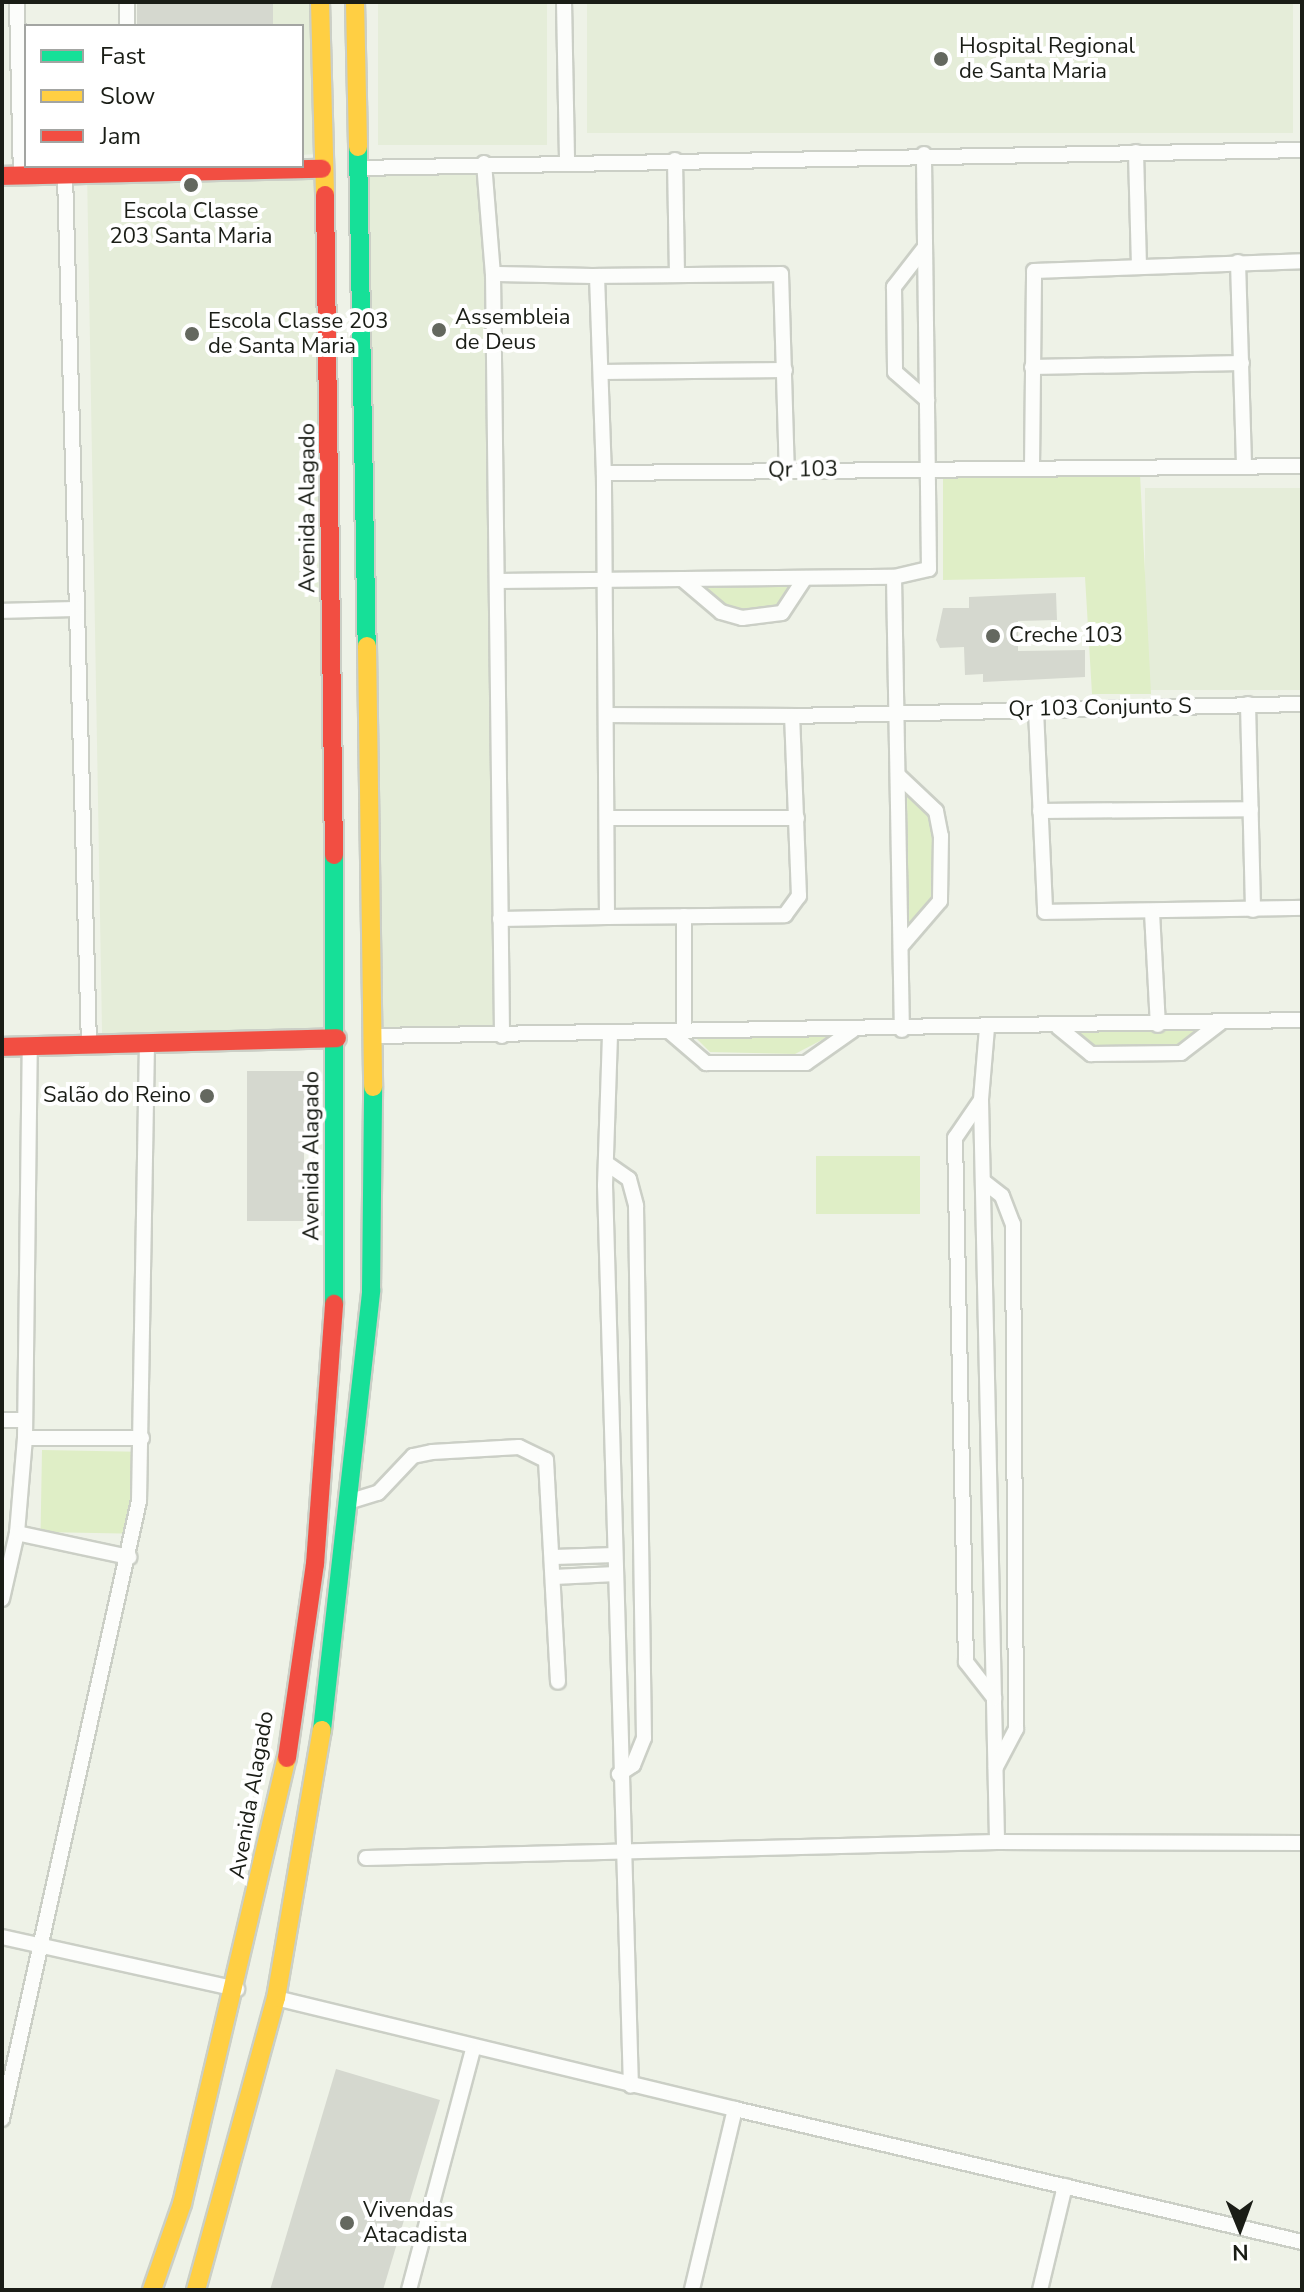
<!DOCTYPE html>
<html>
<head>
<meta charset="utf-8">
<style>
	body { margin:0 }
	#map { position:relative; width:1304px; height:2292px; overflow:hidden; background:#eef2e7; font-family:"Nunito Sans",sans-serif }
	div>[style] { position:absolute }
	.built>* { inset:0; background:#e5edd9; transform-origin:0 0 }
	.green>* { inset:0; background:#dfeec6; transform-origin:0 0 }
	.building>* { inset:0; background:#d5d8cf; transform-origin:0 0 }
	.roads { filter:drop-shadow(2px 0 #cbcfc6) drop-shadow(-2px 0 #cbcfc6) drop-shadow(0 2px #cbcfc6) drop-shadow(0 -2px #cbcfc6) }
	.street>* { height:14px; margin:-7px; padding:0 7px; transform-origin:7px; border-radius:7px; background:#fcfdfb }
	.fast>* { height:18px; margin:-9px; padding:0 9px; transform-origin:9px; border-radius:9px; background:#16e098 }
	.slow>* { height:18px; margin:-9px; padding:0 9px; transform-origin:9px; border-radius:9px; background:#ffcf43 }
	.jam>* { height:18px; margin:-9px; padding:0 9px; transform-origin:9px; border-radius:9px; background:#f24e42 }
	.dots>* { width:22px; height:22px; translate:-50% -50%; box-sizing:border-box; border:4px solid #fff; border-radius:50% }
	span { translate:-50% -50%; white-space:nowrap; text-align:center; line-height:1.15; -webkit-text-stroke:8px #fff; paint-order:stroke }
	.poi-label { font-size:22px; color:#1a1d16 }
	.left { translate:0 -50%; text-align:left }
	.right { translate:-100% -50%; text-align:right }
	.street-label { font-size:22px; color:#1a1d16 }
	.frame { position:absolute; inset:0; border:4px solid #1a1d16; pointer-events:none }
	.legend { position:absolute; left:24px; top:24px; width:280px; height:144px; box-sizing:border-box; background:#fff; border:2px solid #a3a5a2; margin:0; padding:10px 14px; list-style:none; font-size:24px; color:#1a1d16 }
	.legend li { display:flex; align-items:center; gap:16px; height:40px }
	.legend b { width:40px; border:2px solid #a3a5a2 }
	.north { position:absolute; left:1200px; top:2188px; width:80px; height:80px; -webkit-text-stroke:6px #fff; paint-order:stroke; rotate:179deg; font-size:22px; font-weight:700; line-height:32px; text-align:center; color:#1a1d16 }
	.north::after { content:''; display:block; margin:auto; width:28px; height:36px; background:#1a1d16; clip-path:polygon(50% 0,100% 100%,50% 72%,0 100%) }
</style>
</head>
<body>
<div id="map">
	<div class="built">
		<div style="clip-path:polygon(144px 2px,310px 2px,315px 154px,302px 155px,302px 26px,145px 26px)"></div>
		<div style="left:378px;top:2px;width:169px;height:143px"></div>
		<div style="left:587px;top:2px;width:706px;height:131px"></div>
		<div style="left:484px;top:163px;width:873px;height:126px;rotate:89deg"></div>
		<div style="left:322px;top:169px;width:869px;height:235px;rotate:89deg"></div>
		<div style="left:1302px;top:488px;width:202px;height:157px;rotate:90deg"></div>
	</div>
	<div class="green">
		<div style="clip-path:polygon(1140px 474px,1151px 694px,1092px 694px,1085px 577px,943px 580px,943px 478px)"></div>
		<div style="clip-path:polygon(799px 581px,772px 610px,734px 611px,692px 582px)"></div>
		<div style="clip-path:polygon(907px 786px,934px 815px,937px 900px,908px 930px)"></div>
		<div style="clip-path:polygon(1205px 1029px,1181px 1048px,1092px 1050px,1068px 1030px)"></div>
		<div style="clip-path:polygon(835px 1033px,795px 1054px,710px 1052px,693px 1035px)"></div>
		<div style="left:920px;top:1156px;width:58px;height:104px;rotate:90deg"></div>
		<div style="left:42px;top:1450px;width:95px;height:82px;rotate:1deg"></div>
	</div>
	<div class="building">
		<div style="left:137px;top:2px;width:136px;height:24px"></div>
		<div style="clip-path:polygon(1056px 593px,1057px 620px,1018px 621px,1018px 651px,1085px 650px,1085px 677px,983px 682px,983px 674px,965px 675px,964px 647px,940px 648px,936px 640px,943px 608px,969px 608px,969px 597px)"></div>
		<div style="left:247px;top:1071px;width:57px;height:150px"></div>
		<div style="clip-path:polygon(336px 2069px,440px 2100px,383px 2290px,270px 2290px)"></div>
	</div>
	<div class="roads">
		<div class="street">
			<div style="left:17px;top:2px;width:174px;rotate:88.7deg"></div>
			<div style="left:127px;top:2px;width:24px;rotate:90deg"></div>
			<div style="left:564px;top:2px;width:157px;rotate:88.9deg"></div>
			<div style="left:1136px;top:152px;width:111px;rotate:88.5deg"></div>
			<div style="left:675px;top:160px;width:114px;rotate:89deg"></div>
			<div style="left:484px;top:163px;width:111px;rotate:85.4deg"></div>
			<div style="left:493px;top:274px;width:762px;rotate:89.32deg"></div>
			<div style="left:358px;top:168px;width:944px;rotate:-1.09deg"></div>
			<div style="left:65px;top:175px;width:870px;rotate:88.42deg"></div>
			<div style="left:925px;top:247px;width:51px;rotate:127.8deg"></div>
			<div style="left:894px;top:287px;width:85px;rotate:89.3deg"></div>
			<div style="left:895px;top:372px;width:43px;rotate:41.2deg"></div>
			<div style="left:1238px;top:262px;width:205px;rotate:88.3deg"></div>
			<div style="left:493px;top:274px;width:104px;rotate:1.1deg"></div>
			<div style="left:597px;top:276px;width:197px;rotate:88deg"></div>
			<div style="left:604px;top:473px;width:698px;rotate:-0.57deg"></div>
			<div style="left:597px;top:276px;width:184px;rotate:-0.6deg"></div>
			<div style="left:781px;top:274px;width:197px;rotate:88.3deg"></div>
			<div style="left:1032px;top:367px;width:210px;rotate:-1.1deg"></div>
			<div style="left:601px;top:372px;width:184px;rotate:-0.6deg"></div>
			<div style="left:1032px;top:468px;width:197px;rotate:-89.4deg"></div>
			<div style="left:1034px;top:271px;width:268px;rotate:-2.1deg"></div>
			<div style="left:894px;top:577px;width:453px;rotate:89deg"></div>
			<div style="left:682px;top:579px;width:51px;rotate:40.2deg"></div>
			<div style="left:721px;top:612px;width:22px;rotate:16deg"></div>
			<div style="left:742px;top:618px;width:40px;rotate:-7.1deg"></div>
			<div style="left:782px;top:613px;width:42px;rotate:-56.7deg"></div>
			<div style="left:497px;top:581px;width:397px;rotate:-0.6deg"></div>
			<div style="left:894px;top:577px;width:36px;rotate:-13deg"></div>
			<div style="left:929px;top:569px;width:415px;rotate:-90.7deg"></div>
			<div style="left:2px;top:611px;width:75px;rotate:-1.5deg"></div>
			<div style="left:1248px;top:704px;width:206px;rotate:88.6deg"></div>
			<div style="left:1036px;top:710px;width:202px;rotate:87.4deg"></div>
			<div style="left:1045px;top:912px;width:257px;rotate:-0.9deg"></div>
			<div style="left:792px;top:716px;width:510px;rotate:-1.35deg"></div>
			<div style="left:899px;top:776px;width:51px;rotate:43.4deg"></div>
			<div style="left:936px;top:811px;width:25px;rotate:79deg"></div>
			<div style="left:941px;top:836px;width:65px;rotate:90.9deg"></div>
			<div style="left:940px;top:901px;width:58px;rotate:130.8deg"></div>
			<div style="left:1040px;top:811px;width:211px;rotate:-0.5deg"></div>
			<div style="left:608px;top:818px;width:189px"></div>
			<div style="left:1152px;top:912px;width:113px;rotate:87deg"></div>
			<div style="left:684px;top:916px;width:116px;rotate:90deg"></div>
			<div style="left:607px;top:917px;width:178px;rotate:-0.6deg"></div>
			<div style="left:785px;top:915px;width:24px;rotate:-54deg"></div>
			<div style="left:799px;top:896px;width:180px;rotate:-92.2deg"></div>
			<div style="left:792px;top:716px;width:184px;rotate:-179.7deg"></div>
			<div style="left:500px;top:919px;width:107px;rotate:-1.1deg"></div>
			<div style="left:607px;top:917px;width:444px;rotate:-90.4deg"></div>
			<div style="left:1058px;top:1027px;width:43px;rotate:39.3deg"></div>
			<div style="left:1091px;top:1054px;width:90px;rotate:-0.6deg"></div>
			<div style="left:1181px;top:1053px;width:49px;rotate:-37.6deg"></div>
			<div style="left:987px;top:1028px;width:72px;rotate:94.8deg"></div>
			<div style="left:981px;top:1100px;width:742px;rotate:88.76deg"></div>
			<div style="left:670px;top:1032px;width:48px;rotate:40.7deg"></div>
			<div style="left:706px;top:1063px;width:100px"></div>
			<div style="left:806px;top:1063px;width:57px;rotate:-35.1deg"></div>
			<div style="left:610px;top:1035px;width:150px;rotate:91.9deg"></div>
			<div style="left:605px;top:1185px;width:901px;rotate:88.35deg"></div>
			<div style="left:374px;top:1036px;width:928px;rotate:-0.99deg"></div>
			<div style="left:981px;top:1100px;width:46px;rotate:124.4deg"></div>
			<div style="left:955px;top:1138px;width:524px;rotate:88.8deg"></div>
			<div style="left:966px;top:1662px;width:46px;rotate:52.1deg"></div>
			<div style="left:606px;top:1163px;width:28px;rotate:35deg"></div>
			<div style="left:629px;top:1179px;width:28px;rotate:75deg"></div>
			<div style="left:636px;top:1206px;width:532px;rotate:89.14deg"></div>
			<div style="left:644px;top:1738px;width:29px;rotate:112deg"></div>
			<div style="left:633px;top:1765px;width:17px;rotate:147deg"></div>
			<div style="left:983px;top:1181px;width:24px;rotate:38deg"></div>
			<div style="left:1002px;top:1196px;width:30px;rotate:69deg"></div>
			<div style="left:1013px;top:1224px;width:505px;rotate:89.66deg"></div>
			<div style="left:1016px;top:1729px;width:43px;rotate:117.8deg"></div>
			<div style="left:2px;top:1420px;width:23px"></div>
			<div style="left:25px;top:1438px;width:392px;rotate:-89.3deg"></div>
			<div style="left:351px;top:1501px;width:28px;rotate:-17deg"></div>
			<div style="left:378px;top:1493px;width:51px;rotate:-46.6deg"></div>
			<div style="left:413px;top:1456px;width:19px;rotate:-12deg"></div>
			<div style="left:432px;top:1452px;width:87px;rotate:-3.3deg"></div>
			<div style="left:519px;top:1447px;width:30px;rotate:26deg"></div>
			<div style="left:546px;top:1460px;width:222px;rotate:86.9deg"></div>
			<div style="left:17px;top:1533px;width:95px;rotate:-85.2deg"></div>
			<div style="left:25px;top:1438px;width:117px"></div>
			<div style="left:554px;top:1557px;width:61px;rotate:-1.9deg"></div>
			<div style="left:554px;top:1577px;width:62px;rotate:-2.8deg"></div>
			<div style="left:2px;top:1599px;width:68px;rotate:-77.2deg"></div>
			<div style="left:17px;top:1533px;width:115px;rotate:12.1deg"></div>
			<div style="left:366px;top:1858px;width:631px;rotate:-1.45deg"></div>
			<div style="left:997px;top:1842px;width:305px;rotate:0.2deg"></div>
			<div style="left:2px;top:1937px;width:241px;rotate:12.5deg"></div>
			<div style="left:276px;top:1998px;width:472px;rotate:13.6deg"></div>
			<div style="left:735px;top:2109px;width:186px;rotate:103.4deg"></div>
			<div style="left:735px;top:2109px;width:582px;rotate:13.2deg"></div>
			<div style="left:2px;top:2119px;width:633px;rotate:-77.5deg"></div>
			<div style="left:139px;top:1501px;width:457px;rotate:-89deg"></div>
			<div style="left:409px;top:2290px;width:248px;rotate:-75.1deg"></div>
			<div style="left:1040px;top:2290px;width:107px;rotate:-76.5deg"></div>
		</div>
		<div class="fast">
			<div style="left:358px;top:147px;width:499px;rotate:89deg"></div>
			<div style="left:334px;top:855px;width:449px;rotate:90deg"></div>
			<div style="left:322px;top:1730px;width:442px;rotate:-83.6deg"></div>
			<div style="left:371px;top:1291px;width:204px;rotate:-89.4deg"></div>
		</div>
		<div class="slow">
			<div style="left:320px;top:2px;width:193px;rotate:88.5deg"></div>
			<div style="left:355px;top:2px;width:145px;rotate:88.8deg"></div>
			<div style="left:367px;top:646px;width:441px;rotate:89.2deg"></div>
			<div style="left:152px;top:2290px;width:91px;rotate:-70.8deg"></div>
			<div style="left:182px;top:2204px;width:458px;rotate:-76.8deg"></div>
			<div style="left:196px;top:2290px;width:303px;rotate:-74.7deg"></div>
			<div style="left:276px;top:1998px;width:272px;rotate:-80.3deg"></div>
		</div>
		<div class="jam">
			<div style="left:2px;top:176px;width:320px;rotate:-1.3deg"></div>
			<div style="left:325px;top:195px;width:660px;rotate:89.22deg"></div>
			<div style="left:2px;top:1047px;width:335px;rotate:-1.5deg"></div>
			<div style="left:287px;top:1758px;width:196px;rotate:-81.8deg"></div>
			<div style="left:315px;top:1564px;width:261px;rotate:-85.8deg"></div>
		</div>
	</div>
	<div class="dots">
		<div style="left:941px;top:59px;background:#64685f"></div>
		<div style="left:191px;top:185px;background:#64685f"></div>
		<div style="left:439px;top:330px;background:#64685f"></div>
		<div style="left:192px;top:334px;background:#64685f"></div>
		<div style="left:993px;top:636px;background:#64685f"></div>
		<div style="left:207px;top:1096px;background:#64685f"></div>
		<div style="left:347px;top:2223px;background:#64685f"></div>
	</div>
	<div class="poi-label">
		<span class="left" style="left:959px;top:59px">Hospital Regional<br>de Santa Maria</span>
		<span style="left:191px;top:224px">Escola Classe<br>203 Santa Maria</span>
		<span class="left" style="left:455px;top:330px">Assembleia<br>de Deus</span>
		<span class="left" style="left:208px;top:334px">Escola Classe 203<br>de Santa Maria</span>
		<span class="left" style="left:1009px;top:636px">Creche 103</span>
		<span class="right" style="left:191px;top:1096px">Salão do Reino</span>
		<span class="left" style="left:363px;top:2223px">Vivendas<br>Atacadista</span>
	</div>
	<div class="street-label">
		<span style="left:803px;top:470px;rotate:-1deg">Qr 103</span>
		<span style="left:308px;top:508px;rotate:-90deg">Avenida Alagado</span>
		<span style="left:1100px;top:708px;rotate:-1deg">Qr 103 Conjunto S</span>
		<span style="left:312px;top:1156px;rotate:-90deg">Avenida Alagado</span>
		<span style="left:252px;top:1795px;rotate:-80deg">Avenida Alagado</span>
	</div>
	<div class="frame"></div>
	<ul class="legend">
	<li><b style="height:10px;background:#16e098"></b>Fast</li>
	<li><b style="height:10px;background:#ffcf43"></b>Slow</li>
	<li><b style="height:10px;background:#f24e42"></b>Jam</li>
	</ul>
	<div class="north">N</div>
</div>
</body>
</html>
